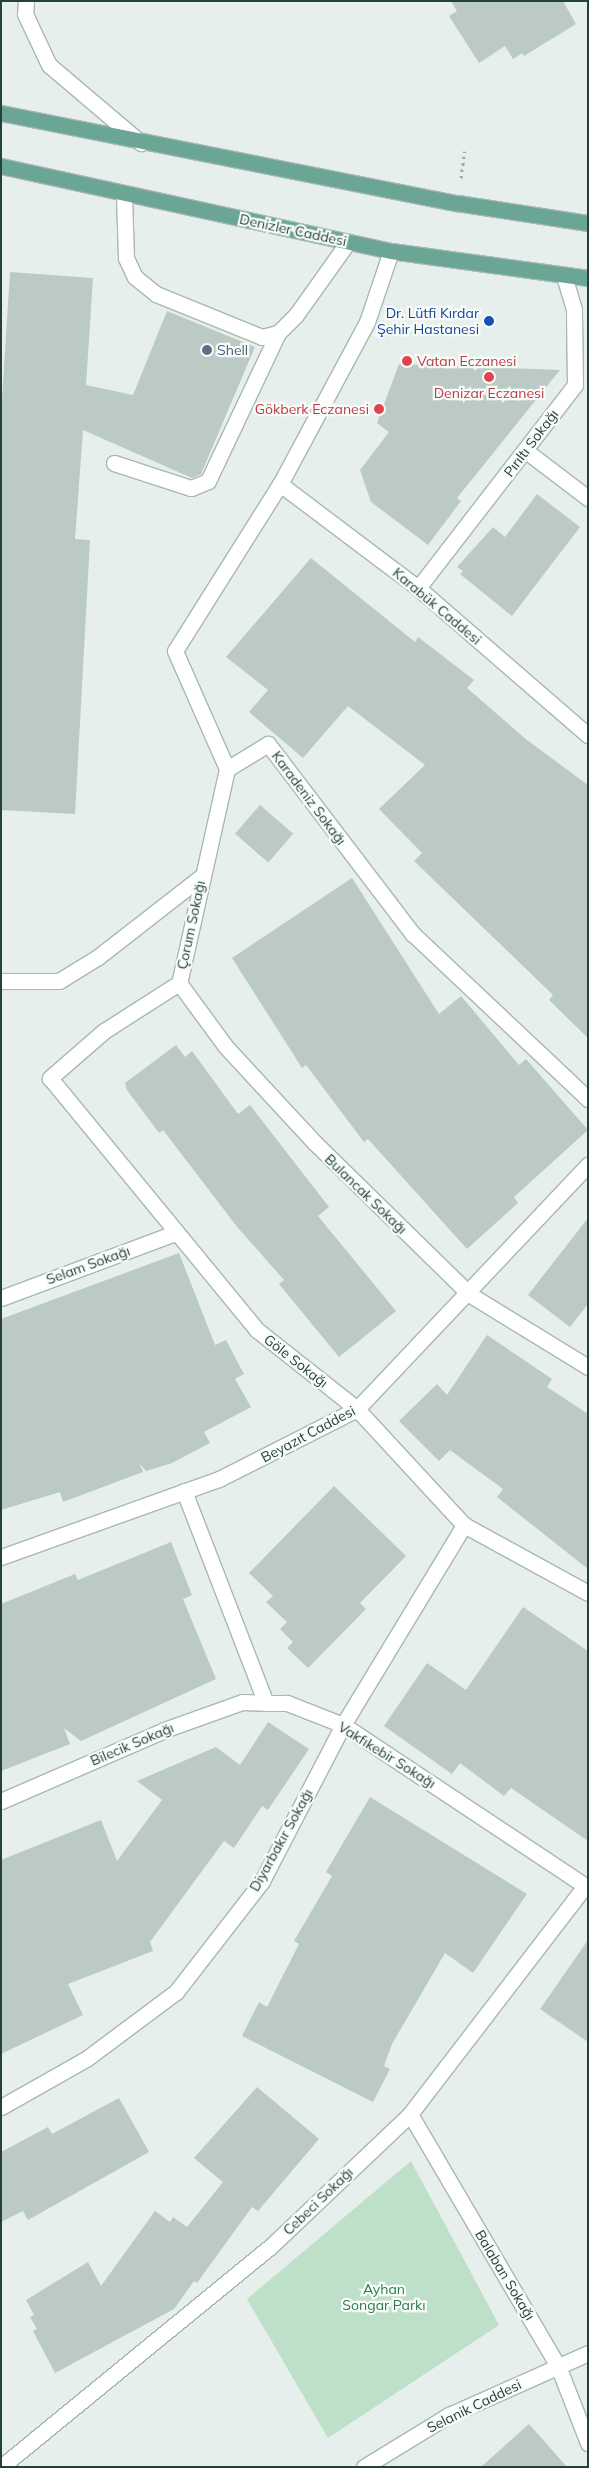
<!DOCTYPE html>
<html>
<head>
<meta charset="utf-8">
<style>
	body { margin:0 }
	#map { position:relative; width:589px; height:2468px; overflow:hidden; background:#e6efeb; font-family:Mulish,sans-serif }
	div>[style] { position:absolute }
	.green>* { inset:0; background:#bfe0c8 }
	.building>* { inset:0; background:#bbcac4; transform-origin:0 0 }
	.path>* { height:3px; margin-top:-1.5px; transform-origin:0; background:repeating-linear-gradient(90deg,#86b3a5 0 2.5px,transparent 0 6.5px) }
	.roads { filter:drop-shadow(1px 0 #a8b8b2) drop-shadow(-1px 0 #a8b8b2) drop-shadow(0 1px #a8b8b2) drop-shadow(0 -1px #a8b8b2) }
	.minor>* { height:15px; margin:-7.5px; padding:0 7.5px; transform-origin:7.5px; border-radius:7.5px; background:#fff }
	.major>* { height:15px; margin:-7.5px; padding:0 7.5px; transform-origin:7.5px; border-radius:7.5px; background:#6aa596 }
	.dots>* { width:14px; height:14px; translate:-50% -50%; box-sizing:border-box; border:2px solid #f7fbf9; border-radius:50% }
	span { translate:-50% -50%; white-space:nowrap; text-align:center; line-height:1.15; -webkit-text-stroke:4.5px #f7fbf9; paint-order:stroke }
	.street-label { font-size:14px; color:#24423a }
	.transit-label { font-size:14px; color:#164399 }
	.right { translate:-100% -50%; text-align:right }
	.service-label { font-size:14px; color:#4e5e75 }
	.left { translate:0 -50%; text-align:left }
	.health-label { font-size:14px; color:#be3a42 }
	.park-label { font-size:14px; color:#2d7a4b }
	.frame { position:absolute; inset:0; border:2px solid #24423a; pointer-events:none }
</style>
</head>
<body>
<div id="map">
	<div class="green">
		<div style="clip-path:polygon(411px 2161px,499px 2325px,328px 2438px,247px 2299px)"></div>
	</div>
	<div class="building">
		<div style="clip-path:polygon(451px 1px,563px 1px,576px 24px,524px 56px,522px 53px,513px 59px,505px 46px,479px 63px,449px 16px,457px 11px)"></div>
		<div style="clip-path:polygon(10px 272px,93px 278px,86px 385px,133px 395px,167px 311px,255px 347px,201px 474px,192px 478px,83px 430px,75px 539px,90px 540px,75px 814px,1px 810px,1px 415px)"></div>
		<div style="clip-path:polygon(399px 364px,560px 370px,457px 498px,461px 501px,428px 545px,371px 502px,360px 470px,389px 432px,377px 423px)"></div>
		<div style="clip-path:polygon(537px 494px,580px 527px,512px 616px,460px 574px,463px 571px,457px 567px,493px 527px,505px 537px)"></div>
		<div style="clip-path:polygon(311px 558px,415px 642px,418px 637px,474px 680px,467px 688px,527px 740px,588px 785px,588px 1038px,549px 1000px,553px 995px,414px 861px,422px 853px,379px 809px,425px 765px,348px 706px,303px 758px,249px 712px,268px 690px,226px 657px)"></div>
		<div style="left:260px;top:805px;width:44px;height:38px;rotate:41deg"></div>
		<div style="clip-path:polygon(352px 878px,439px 1014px,461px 996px,519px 1065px,526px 1059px,588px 1130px,514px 1197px,518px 1203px,467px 1249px,368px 1139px,364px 1142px,306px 1065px,302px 1068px,232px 958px)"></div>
		<div style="clip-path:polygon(176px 1045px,185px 1057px,192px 1051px,238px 1114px,250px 1105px,329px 1207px,318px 1216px,396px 1311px,339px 1357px,279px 1284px,284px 1280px,238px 1228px,163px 1130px,159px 1133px,127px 1090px,125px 1083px)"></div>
		<div style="clip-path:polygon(588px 1218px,588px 1304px,570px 1327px,528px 1295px)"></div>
		<div style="clip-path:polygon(179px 1253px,215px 1345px,226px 1340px,244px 1374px,235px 1379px,251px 1407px,204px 1432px,210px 1443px,172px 1463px,146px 1471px,140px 1464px,143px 1472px,63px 1502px,60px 1492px,1px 1510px,1px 1319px)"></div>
		<div style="clip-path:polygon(487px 1335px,552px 1379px,547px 1387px,588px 1414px,588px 1569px,497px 1497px,503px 1489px,450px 1450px,439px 1461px,399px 1421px,437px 1384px,447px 1395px)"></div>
		<div style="clip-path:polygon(334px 1486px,406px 1556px,360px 1603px,366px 1609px,308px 1668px,287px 1648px,293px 1642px,280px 1629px,287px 1622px,266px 1602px,273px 1596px,249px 1573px)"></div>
		<div style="clip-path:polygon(171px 1542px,192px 1595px,183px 1599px,216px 1679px,81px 1741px,64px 1728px,70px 1744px,1px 1771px,1px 1604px,75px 1574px,78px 1580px)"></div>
		<div style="clip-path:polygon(523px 1607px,588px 1651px,588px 1841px,511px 1788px,504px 1796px,460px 1763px,452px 1774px,384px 1726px,427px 1663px,466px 1690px)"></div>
		<div style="clip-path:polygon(268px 1722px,309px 1749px,268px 1810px,262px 1806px,234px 1848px,224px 1841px,150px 1942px,153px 1951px,68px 1984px,83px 2015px,1px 2054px,1px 1860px,101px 1820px,117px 1861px,162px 1800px,137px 1781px,216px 1747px,240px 1765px)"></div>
		<div style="clip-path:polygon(370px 1797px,527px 1894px,473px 1973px,445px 1953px,392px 2044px,384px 2066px,390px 2069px,373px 2102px,242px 2036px,259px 2002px,267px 2007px,299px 1944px,294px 1941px,332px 1876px,326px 1872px)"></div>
		<div style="clip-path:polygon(588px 1940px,588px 2042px,540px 2009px)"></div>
		<div style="clip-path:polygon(257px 2087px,319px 2139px,258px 2211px,252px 2207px,197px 2283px,194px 2281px,174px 2309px,55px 2373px,33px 2331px,37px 2329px,30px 2317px,34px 2315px,26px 2300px,88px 2262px,101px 2286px,155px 2211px,170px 2222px,173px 2217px,187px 2227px,223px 2182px,194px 2158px)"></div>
		<div style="clip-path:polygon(119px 2098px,149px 2152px,28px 2220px,23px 2211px,1px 2222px,1px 2152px,48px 2127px,52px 2134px)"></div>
		<div style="clip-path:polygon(529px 2424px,567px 2467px,481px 2467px)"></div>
	</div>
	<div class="path">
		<div style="left:461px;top:178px;width:27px;rotate:-82deg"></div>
	</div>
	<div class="roads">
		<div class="minor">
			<div style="left:26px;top:1px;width:13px;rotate:94deg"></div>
			<div style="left:25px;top:14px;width:56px;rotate:64.8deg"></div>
			<div style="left:49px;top:65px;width:121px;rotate:40.3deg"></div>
			<div style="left:124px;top:195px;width:63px;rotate:88.2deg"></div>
			<div style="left:126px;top:258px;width:21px;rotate:65deg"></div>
			<div style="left:135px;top:277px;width:27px;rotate:39deg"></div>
			<div style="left:156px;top:294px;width:114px;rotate:22.1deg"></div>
			<div style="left:262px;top:337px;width:16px;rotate:-14deg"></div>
			<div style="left:278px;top:333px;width:25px;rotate:-45deg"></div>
			<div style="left:296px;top:315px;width:90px;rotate:-54.5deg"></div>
			<div style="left:391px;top:251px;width:75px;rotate:108.7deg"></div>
			<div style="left:367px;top:322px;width:184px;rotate:118.2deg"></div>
			<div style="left:280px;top:484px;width:197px;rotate:122.2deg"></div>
			<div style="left:175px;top:651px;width:129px;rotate:66.2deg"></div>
			<div style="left:227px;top:769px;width:48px;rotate:-31.4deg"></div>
			<div style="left:268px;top:744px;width:239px;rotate:52.7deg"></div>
			<div style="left:413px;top:934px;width:241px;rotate:43.3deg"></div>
			<div style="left:526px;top:451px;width:78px;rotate:37.2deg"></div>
			<div style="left:114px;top:463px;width:81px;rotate:18deg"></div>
			<div style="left:191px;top:488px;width:18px;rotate:-22deg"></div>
			<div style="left:208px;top:481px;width:164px;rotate:-64.7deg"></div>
			<div style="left:280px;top:484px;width:173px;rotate:37deg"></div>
			<div style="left:418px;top:588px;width:225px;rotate:40.9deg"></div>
			<div style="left:418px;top:588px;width:257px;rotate:-52.3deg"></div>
			<div style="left:575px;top:385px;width:76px;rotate:-90.8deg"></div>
			<div style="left:574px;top:309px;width:34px;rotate:-107deg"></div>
			<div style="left:227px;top:769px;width:219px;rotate:102.6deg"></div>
			<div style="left:179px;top:983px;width:89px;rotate:147.4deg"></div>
			<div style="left:104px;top:1031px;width:72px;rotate:139deg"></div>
			<div style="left:50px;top:1078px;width:326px;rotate:50.6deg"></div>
			<div style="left:257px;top:1330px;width:127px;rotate:38.3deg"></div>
			<div style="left:357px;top:1409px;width:158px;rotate:47.3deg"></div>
			<div style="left:464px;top:1525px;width:141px;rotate:28.7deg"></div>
			<div style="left:1px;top:981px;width:58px"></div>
			<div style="left:59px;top:981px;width:46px;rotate:-31.6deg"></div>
			<div style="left:98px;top:957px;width:132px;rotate:-37.9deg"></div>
			<div style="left:179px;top:983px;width:79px;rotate:53.7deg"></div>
			<div style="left:226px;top:1047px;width:131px;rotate:47.2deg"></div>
			<div style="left:315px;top:1143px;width:216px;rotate:44.4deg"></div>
			<div style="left:469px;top:1294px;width:140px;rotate:31.5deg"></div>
			<div style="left:1px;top:1298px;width:186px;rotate:-20.5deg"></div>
			<div style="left:184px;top:1491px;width:227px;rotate:68.9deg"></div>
			<div style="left:266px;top:1703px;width:21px"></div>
			<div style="left:287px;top:1703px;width:60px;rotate:21.4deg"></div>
			<div style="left:343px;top:1725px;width:294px;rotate:33.6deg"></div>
			<div style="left:1px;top:1557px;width:232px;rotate:-19.7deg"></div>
			<div style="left:219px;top:1479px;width:155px;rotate:-26.9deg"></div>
			<div style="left:357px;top:1409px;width:336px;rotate:-46.6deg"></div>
			<div style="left:1px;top:1801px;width:178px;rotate:-23.5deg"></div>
			<div style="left:164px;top:1730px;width:83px;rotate:-19.7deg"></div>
			<div style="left:242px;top:1702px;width:24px;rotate:2deg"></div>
			<div style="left:1px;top:2107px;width:98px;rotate:-29.5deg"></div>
			<div style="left:86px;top:2059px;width:112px;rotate:-36.7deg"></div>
			<div style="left:176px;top:1992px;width:140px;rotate:-52.2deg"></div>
			<div style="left:262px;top:1881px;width:176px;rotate:-62.6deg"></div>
			<div style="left:343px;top:1725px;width:234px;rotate:-58.8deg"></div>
			<div style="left:410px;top:2114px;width:292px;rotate:59.6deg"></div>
			<div style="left:558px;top:2366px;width:83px;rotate:68.7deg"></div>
			<div style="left:1px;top:2467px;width:346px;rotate:-39.3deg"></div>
			<div style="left:269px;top:2248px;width:195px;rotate:-43.5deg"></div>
			<div style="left:410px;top:2114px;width:287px;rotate:-52.5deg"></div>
			<div style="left:364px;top:2467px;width:100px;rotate:-31.5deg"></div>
			<div style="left:449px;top:2415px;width:152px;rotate:-24deg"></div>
		</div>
		<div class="major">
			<div style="left:1px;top:113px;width:465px;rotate:11.2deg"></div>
			<div style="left:457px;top:203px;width:133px;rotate:8.7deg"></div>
			<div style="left:1px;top:166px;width:399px;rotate:12.3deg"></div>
			<div style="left:391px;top:251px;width:199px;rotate:7.8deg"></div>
		</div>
	</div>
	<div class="dots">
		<div style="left:489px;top:321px;background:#1a4fb4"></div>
		<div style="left:207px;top:350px;background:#5c6f8a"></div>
		<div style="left:407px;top:361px;background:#e0444e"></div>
		<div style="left:489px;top:377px;background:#e0444e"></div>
		<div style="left:379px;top:409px;background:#e0444e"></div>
	</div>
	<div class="street-label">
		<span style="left:293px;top:230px;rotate:12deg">Denizler Caddesi</span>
		<span style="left:531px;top:443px;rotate:-53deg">Pırıltı Sokağı</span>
		<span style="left:437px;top:606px;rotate:40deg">Karabük Caddesi</span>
		<span style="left:309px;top:798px;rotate:53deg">Karadeniz Sokağı</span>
		<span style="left:191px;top:925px;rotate:-78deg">Çorum Sokağı</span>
		<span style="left:366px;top:1194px;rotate:44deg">Bulancak Sokağı</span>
		<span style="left:88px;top:1265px;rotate:-20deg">Selam Sokağı</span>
		<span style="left:296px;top:1361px;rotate:38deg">Göle Sokağı</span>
		<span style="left:308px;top:1434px;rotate:-28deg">Beyazıt Caddesi</span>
		<span style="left:132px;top:1744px;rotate:-23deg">Bilecik Sokağı</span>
		<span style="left:387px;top:1755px;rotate:32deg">Vakfıkebir Sokağı</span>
		<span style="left:281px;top:1840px;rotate:-61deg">Diyarbakır Sokağı</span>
		<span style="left:318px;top:2201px;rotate:-44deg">Cebeci Sokağı</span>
		<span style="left:505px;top:2275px;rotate:59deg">Balaban Sokağı</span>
		<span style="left:474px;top:2406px;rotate:-26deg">Selanik Caddesi</span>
	</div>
	<div class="transit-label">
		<span class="right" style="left:479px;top:321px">Dr. Lütfi Kırdar<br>Şehir Hastanesi</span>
	</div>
	<div class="service-label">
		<span class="left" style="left:217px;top:350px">Shell</span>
	</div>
	<div class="health-label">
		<span class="left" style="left:417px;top:361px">Vatan Eczanesi</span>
		<span style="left:489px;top:393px">Denizar Eczanesi</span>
		<span class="right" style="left:369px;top:409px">Gökberk Eczanesi</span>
	</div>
	<div class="park-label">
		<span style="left:384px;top:2297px">Ayhan<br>Songar Parkı</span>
	</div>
	<div class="frame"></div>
</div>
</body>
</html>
